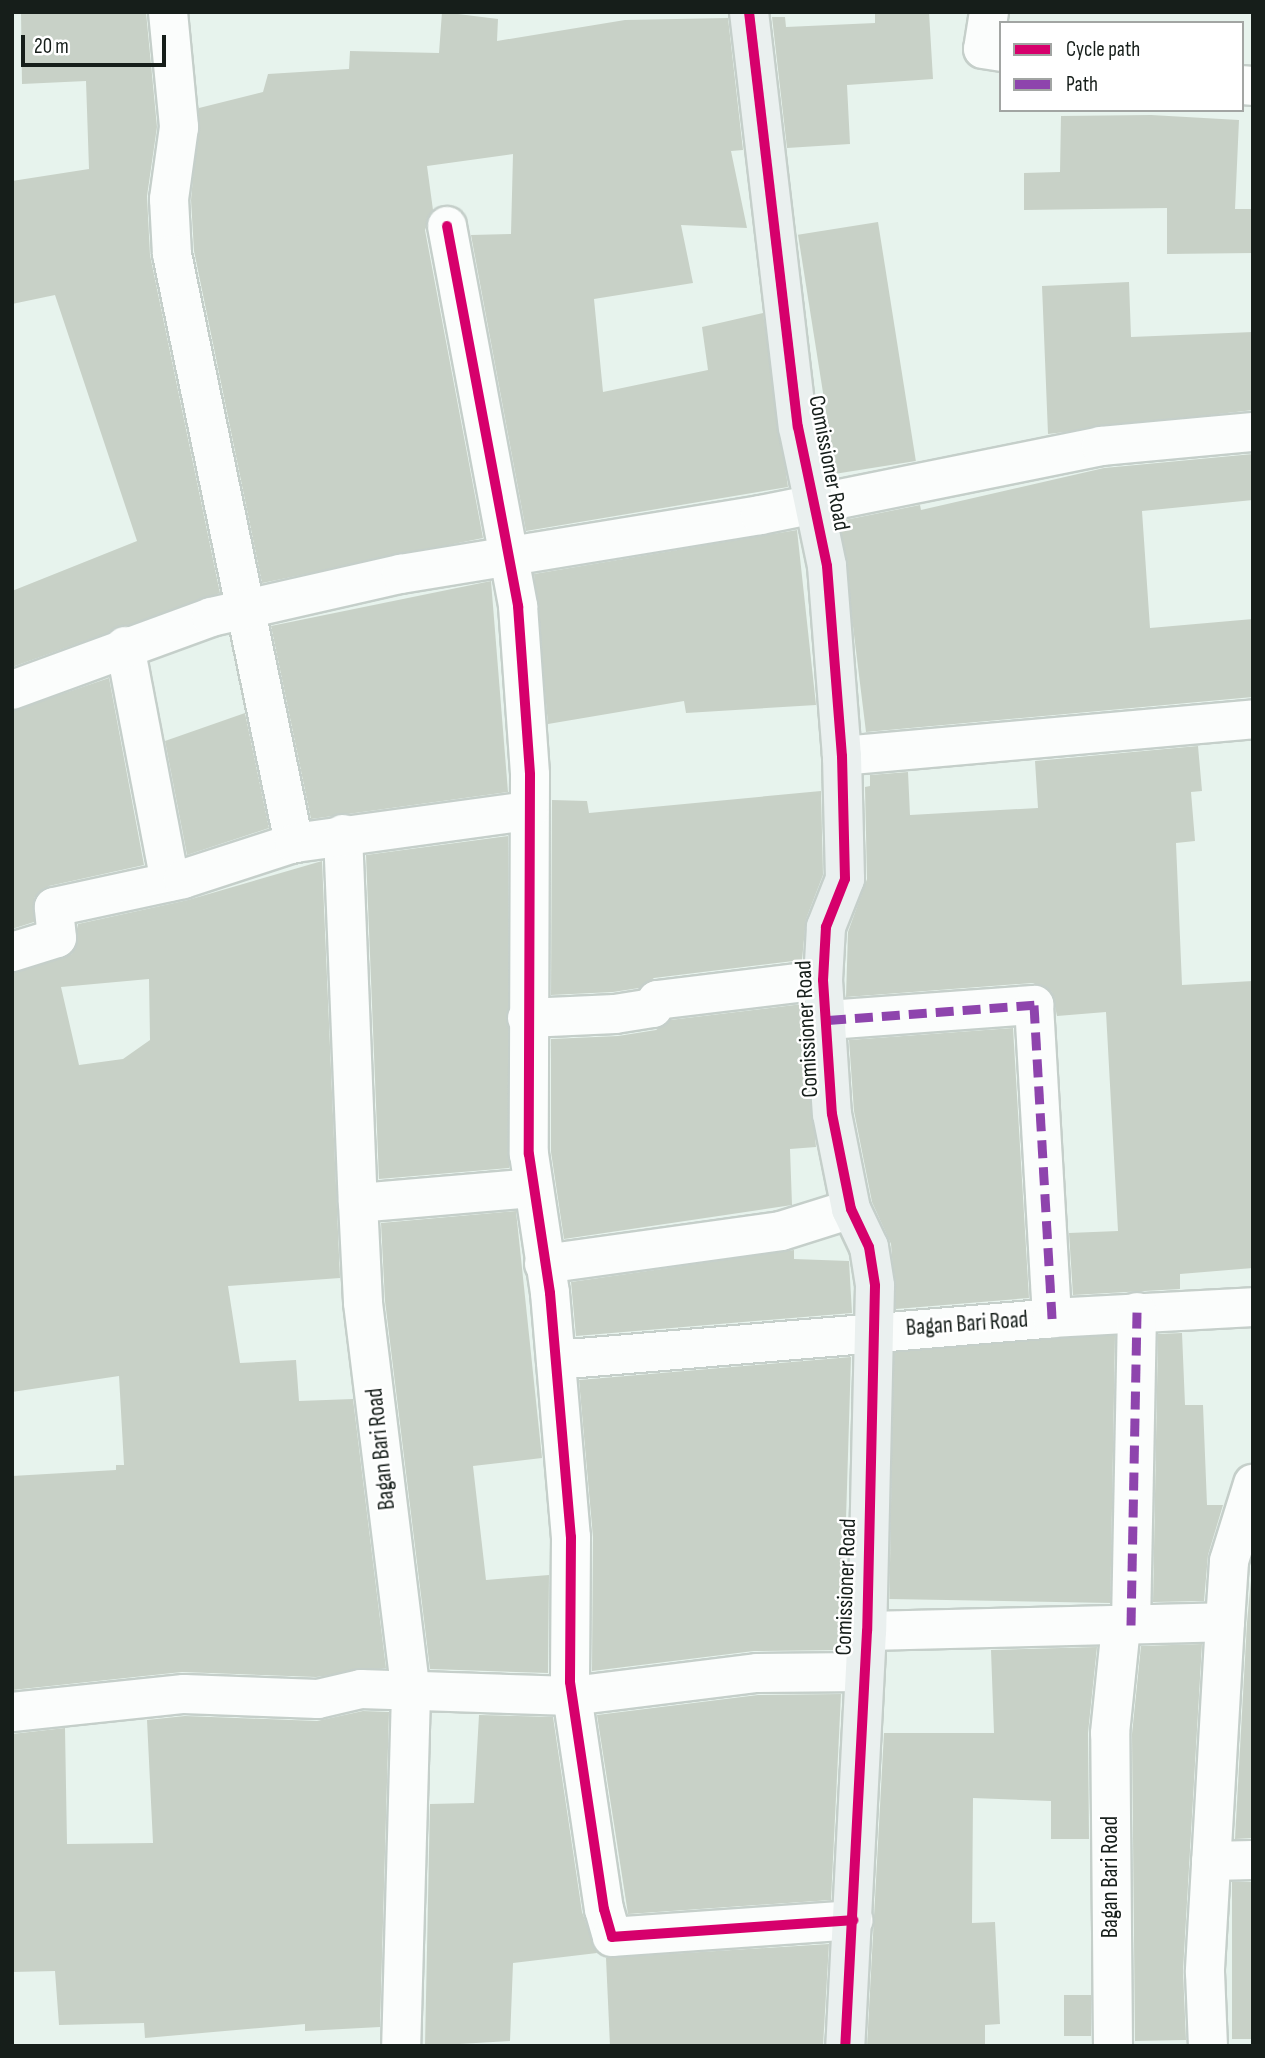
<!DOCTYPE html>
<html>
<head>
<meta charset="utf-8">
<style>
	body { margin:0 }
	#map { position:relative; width:1265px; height:2058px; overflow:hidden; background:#e7f3ed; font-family:"Sofia Sans Condensed",sans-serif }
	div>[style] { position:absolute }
	.building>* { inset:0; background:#c8d1c7; transform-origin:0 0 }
	.roads { filter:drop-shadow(2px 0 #c5cfca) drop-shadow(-2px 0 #c5cfca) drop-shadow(0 2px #c5cfca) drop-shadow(0 -2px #c5cfca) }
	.street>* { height:38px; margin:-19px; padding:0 19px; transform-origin:19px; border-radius:19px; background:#fbfdfc }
	.secondary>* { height:38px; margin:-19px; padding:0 19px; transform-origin:19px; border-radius:19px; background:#eaf0ef }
	.quiet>* { height:9px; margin-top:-4.5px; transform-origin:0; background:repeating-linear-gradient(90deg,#8e44ad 0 18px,transparent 0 27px) }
	.cycleway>* { height:10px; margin:-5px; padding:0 5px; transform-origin:5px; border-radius:5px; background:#d6006c }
	span { translate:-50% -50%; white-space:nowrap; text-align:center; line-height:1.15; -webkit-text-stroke:5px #fff; paint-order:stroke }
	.street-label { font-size:23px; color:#161e1a }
	.frame { position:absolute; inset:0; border:14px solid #161e1a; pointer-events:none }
	.legend { position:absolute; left:999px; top:21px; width:245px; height:91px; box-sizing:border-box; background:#fff; border:2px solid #a2a5a3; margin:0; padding:9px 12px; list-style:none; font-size:21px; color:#161e1a }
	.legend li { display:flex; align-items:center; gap:14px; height:35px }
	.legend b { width:35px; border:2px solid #a2a5a3 }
	.scale { position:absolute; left:21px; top:35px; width:145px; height:32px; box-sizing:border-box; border:4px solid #161e1a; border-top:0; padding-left:9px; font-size:21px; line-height:24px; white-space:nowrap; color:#161e1a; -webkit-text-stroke:5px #fff; paint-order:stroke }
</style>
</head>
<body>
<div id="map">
	<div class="building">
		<div style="clip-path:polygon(21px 12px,146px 12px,157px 127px,147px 196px,150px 255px,220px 593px,12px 667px,12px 591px,137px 541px,55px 295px,12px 304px,12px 181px,89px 169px,86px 81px,22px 84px)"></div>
		<div style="clip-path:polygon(442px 12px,498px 19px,497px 41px,625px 20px,728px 18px,743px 150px,731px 151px,747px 228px,681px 225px,693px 283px,594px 299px,603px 392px,708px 370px,702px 327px,763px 313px,788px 487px,526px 531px,471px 235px,511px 234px,513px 154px,427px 166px,433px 210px,425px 230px,483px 538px,262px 583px,194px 251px,191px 200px,199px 108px,263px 92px,268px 74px,349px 69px,350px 51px,439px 53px)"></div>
		<div style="clip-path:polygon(875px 12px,929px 12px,933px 79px,847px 85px,850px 144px,787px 148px,772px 17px,785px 17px,786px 27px,875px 23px)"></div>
		<div style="clip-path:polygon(1151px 115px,1239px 120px,1235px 209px,1253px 209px,1253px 253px,1167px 254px,1167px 208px,1024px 210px,1024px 173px,1060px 172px,1061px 116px)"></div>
		<div style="left:878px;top:222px;width:242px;height:81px;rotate:81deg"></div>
		<div style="clip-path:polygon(1129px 282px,1131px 337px,1253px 332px,1253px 410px,1048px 434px,1042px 286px)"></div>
		<div style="clip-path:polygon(1253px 454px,1253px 500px,1142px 511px,1150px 628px,1253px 619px,1253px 697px,866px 732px,840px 521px,920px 505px,921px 510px,1104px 468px)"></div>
		<div style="clip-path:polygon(797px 530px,816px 705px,686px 713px,684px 701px,548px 724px,534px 574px)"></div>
		<div style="clip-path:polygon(491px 581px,508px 792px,311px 819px,271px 626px)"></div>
		<div style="clip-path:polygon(109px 678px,144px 865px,49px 886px,34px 898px,34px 922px,12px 929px,12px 711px)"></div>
		<div style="clip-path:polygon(245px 713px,269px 828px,187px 855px,165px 741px)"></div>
		<div style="clip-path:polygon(1198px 746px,1202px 791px,1191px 792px,1195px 841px,1176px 843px,1182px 985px,1253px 981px,1253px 1268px,1180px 1274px,1180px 1289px,1073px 1295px,1069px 1233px,1118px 1231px,1106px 1012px,1057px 1016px,1052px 992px,1033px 983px,846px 997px,848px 932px,867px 879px,865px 787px,870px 786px,870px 775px,908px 772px,910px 815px,1038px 808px,1035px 761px)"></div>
		<div style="clip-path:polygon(821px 791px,823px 875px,806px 919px,802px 960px,654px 978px,639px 988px,613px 992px,551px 995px,552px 800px,587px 801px,589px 813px)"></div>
		<div style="clip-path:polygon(508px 836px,509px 1168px,379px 1179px,366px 855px)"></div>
		<div style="clip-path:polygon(evenodd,322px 861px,340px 1278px,228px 1286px,240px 1363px,296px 1360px,299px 1401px,353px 1399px,386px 1668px,316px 1677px,182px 1672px,12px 1690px,12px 1476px,116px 1470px,116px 1465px,124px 1465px,119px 1376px,12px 1392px,12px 973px,72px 954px,78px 924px,188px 900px,322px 861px,149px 979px,150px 1040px,123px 1059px,79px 1065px,61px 987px,149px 979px)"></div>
		<div style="clip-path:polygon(803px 1004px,816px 1147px,790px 1149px,792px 1205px,564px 1239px,551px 1152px,551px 1039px,618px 1036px,656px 1030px,670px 1020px)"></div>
		<div style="clip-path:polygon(1013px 1028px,1029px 1298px,896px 1309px,891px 1244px,872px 1202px,854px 1111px,849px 1040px)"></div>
		<div style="clip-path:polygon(516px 1211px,542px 1458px,473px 1466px,486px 1580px,549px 1575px,548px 1673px,430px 1669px,385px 1301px,381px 1223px)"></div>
		<div style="clip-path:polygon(794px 1250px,794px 1259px,849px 1261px,852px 1313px,576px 1336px,571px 1282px)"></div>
		<div style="clip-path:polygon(1182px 1333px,1185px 1405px,1203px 1405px,1207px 1505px,1223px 1505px,1208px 1555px,1204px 1601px,1153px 1602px,1158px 1334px)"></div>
		<div style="left:1115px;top:1336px;width:267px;height:221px;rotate:91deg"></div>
		<div style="clip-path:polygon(851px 1357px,842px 1650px,754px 1651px,592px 1671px,593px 1537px,579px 1380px)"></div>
		<div style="clip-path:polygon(1253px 1558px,1253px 1838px,1235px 1839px,1247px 1623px)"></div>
		<div style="clip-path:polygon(1202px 1644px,1183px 1971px,1186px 2040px,1135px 2041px,1132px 1734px,1141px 1646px)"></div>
		<div style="clip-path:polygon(1097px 1647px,1088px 1733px,1089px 1839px,1051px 1839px,1051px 1801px,973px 1798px,972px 1923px,995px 1922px,1000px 2024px,985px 2025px,985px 2046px,867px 2046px,884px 1733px,994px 1733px,991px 1650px)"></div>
		<div style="clip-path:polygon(841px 1694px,831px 1900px,628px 1914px,597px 1715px,758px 1695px)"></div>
		<div style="clip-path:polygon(363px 1711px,389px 1712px,380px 2027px,305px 2031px,305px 2024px,145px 2038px,144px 2023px,59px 2025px,55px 1971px,12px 1972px,12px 1734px,65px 1728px,67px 1844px,153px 1843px,147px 1720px,185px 1716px,317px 1721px)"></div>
		<div style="clip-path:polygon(479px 1715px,553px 1717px,582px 1912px,597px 1953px,513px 1963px,510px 2041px,425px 2046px,430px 1804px,474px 1803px)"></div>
		<div style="left:1232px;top:1882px;width:21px;height:157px"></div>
		<div style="clip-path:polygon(829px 1944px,823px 2046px,610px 2046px,606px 1958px)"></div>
		<div style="left:1091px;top:1995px;width:41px;height:27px;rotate:90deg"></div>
	</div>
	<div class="roads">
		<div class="street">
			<div style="left:168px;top:12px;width:116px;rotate:84.5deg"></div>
			<div style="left:179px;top:127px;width:73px;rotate:97.9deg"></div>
			<div style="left:169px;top:199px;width:55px;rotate:86.9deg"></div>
			<div style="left:172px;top:254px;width:602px;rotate:78.3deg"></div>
			<div style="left:989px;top:12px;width:37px;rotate:99deg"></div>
			<div style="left:983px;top:49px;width:18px;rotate:9deg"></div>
			<div style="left:1242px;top:85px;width:11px;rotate:5deg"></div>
			<div style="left:447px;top:226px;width:387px;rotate:79.4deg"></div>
			<div style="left:518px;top:606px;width:169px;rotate:85.9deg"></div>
			<div style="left:530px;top:775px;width:379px;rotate:90.2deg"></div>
			<div style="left:529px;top:1154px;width:141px;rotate:81.4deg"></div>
			<div style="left:550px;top:1293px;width:245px;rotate:85.1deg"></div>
			<div style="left:571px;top:1537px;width:145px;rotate:90.4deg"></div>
			<div style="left:570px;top:1682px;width:230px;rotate:81.5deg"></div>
			<div style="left:604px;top:1909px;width:29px;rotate:74deg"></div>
			<div style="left:612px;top:1937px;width:242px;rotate:-4deg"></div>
			<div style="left:125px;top:646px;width:240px;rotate:79.2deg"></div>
			<div style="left:12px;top:690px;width:212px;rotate:-20.1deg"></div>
			<div style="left:211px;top:617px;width:195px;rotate:-12.8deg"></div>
			<div style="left:401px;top:574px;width:364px;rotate:-9.3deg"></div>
			<div style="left:760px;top:515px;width:348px;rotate:-11.4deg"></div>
			<div style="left:1101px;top:446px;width:153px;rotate:-5.3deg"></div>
			<div style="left:842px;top:756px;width:413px;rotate:-5.1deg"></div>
			<div style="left:343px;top:834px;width:369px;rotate:87.7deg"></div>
			<div style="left:358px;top:1203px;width:176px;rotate:-4.9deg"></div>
			<div style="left:12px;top:952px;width:47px;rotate:-17.3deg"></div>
			<div style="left:57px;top:938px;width:31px;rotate:-96deg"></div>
			<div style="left:54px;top:907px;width:132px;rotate:-12.2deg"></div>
			<div style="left:183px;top:879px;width:117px;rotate:-18deg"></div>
			<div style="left:294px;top:843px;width:237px;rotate:-7.8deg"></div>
			<div style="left:527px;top:1018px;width:88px;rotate:-2.6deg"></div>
			<div style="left:615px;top:1014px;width:38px;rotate:-9deg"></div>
			<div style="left:653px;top:1008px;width:9px;rotate:-63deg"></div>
			<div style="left:657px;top:1000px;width:167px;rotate:-6.9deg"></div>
			<div style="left:828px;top:1020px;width:207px;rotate:-4.2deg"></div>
			<div style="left:1034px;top:1005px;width:314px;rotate:86.7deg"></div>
			<div style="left:358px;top:1203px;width:100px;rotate:87.1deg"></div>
			<div style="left:363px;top:1303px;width:394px;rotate:83deg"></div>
			<div style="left:411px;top:1694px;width:352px;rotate:91.6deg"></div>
			<div style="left:544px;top:1264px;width:239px;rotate:-7.9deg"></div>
			<div style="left:781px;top:1231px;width:73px;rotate:-17.4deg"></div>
			<div style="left:556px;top:1360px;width:498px;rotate:-4.8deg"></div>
			<div style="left:1052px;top:1318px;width:201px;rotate:-3.1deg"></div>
			<div style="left:1225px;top:1622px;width:61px;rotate:-86.2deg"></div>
			<div style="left:1229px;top:1561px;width:81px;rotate:-72.7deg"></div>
			<div style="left:1131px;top:1625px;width:313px;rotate:-88.9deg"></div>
			<div style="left:867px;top:1631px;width:358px;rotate:-1.4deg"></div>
			<div style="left:1225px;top:1622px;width:351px;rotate:93.3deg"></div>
			<div style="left:1205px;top:1972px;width:74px;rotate:87.7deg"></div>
			<div style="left:12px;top:1712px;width:173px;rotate:-6deg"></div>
			<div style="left:184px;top:1694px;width:134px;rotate:2.1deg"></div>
			<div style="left:318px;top:1699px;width:44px;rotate:-13.1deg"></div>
			<div style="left:361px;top:1689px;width:211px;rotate:1.9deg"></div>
			<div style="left:572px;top:1696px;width:186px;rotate:-7.1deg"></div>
			<div style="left:757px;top:1673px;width:107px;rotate:-0.5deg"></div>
			<div style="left:1211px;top:1861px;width:42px;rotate:-1.4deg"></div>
			<div style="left:1113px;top:2046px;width:313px;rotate:-90.5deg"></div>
			<div style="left:1110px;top:1733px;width:108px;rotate:-84.1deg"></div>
		</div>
		<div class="secondary">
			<div style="left:749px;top:12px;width:418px;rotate:83.3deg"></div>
			<div style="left:798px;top:427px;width:142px;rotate:78.2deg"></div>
			<div style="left:827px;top:566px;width:191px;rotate:85.5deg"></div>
			<div style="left:842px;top:756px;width:123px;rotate:88.6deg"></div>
			<div style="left:845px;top:879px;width:52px;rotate:111.6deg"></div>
			<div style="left:826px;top:927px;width:53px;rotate:93.2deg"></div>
			<div style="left:823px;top:980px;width:134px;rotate:86.2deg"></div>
			<div style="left:832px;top:1114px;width:97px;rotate:78.7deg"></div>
			<div style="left:851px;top:1209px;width:42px;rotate:64.7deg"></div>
			<div style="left:869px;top:1247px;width:39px;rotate:81deg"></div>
			<div style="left:875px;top:1286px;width:345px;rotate:91.3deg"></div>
			<div style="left:867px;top:1631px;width:416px;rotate:93deg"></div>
		</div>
	</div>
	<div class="quiet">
		<div style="left:828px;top:1020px;width:207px;rotate:-4.2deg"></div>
		<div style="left:1034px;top:1005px;width:314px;rotate:86.7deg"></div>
		<div style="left:1131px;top:1625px;width:313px;rotate:-88.9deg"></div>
	</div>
	<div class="cycleway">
		<div style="left:749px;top:12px;width:418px;rotate:83.3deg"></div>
		<div style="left:798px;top:427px;width:142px;rotate:78.2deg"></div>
		<div style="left:827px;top:566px;width:191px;rotate:85.5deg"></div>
		<div style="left:842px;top:756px;width:123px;rotate:88.6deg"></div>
		<div style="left:845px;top:879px;width:52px;rotate:111.6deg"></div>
		<div style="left:826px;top:927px;width:53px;rotate:93.2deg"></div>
		<div style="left:823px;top:980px;width:134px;rotate:86.2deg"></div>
		<div style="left:832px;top:1114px;width:97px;rotate:78.7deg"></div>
		<div style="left:851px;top:1209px;width:42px;rotate:64.7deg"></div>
		<div style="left:869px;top:1247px;width:39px;rotate:81deg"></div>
		<div style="left:875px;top:1286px;width:345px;rotate:91.3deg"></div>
		<div style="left:867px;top:1631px;width:416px;rotate:93deg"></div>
		<div style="left:447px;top:226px;width:387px;rotate:79.4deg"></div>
		<div style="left:518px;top:606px;width:169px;rotate:85.9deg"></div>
		<div style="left:530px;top:775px;width:379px;rotate:90.2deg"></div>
		<div style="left:529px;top:1154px;width:141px;rotate:81.4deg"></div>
		<div style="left:550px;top:1293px;width:245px;rotate:85.1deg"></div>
		<div style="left:571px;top:1537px;width:145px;rotate:90.4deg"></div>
		<div style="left:570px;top:1682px;width:230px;rotate:81.5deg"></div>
		<div style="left:604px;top:1909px;width:29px;rotate:74deg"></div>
		<div style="left:612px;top:1937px;width:242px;rotate:-4deg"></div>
	</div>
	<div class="street-label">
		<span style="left:829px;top:463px;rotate:79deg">Comissioner Road</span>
		<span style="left:807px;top:1029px;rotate:-93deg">Comissioner Road</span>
		<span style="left:967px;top:1324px;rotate:-4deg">Bagan Bari Road</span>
		<span style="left:381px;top:1449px;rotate:-96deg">Bagan Bari Road</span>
		<span style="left:846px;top:1587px;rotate:-88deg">Comissioner Road</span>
		<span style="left:1110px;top:1877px;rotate:-90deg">Bagan Bari Road</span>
	</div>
	<div class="frame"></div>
	<ul class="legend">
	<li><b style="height:9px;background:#d6006c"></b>Cycle path</li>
	<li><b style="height:9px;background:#8e44ad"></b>Path</li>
	</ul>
	<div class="scale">20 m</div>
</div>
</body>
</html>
